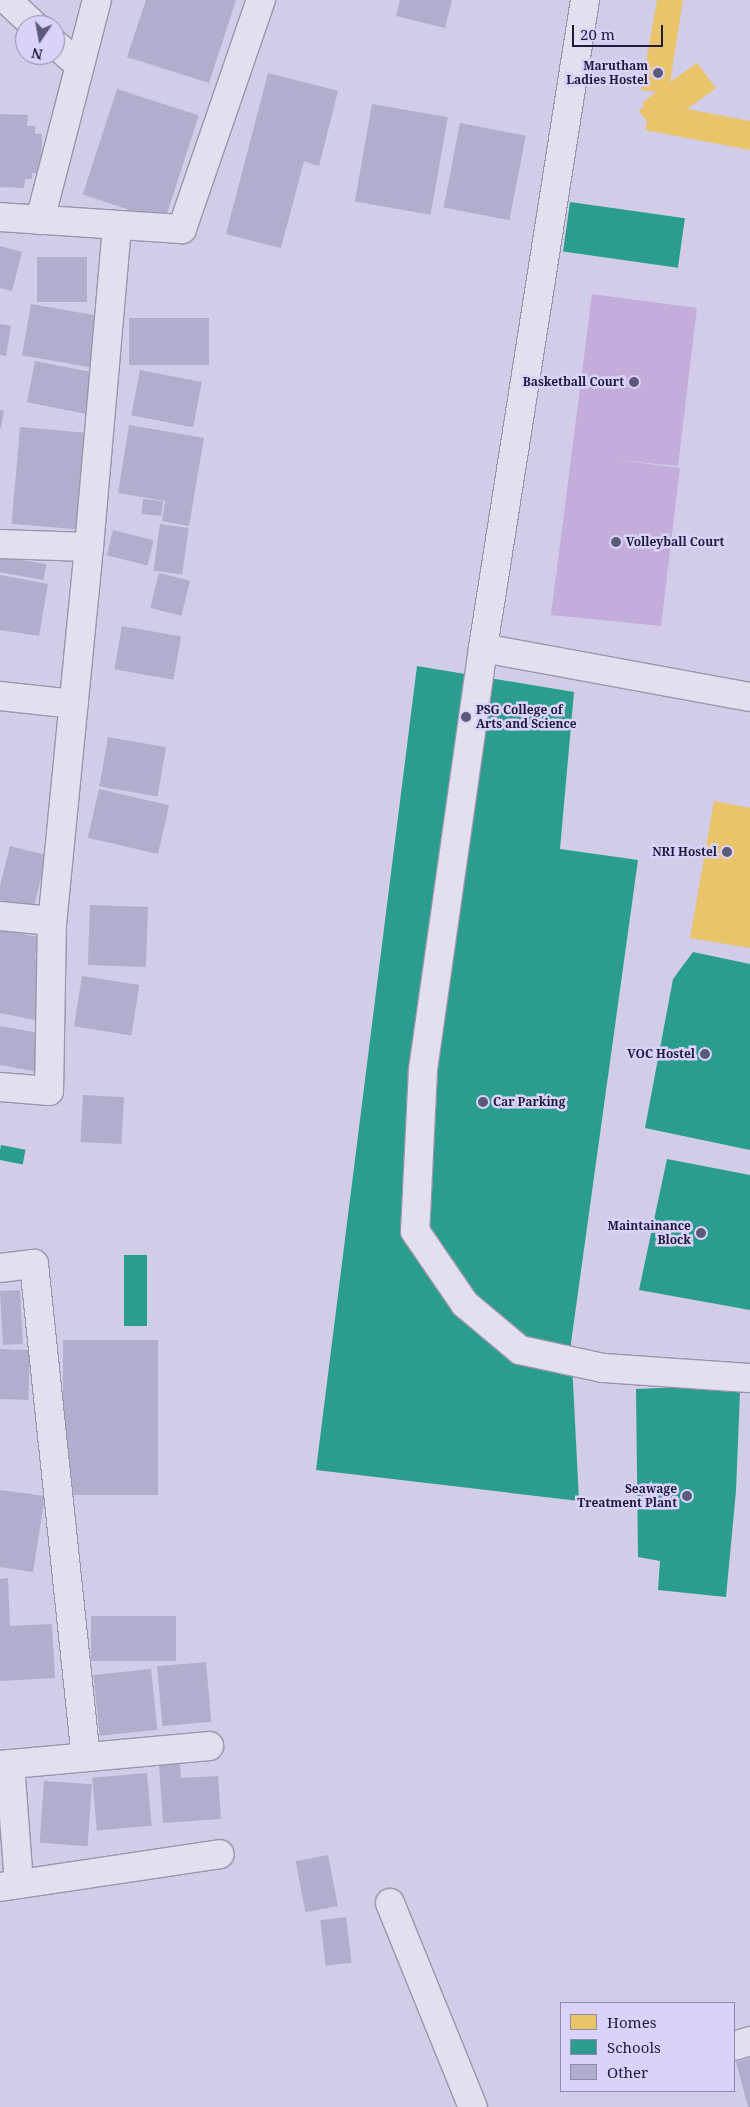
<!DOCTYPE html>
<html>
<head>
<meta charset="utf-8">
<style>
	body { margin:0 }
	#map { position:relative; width:750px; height:2107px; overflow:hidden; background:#d1cce7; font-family:"Noto Serif",serif }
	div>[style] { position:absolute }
	.green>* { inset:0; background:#c4addb }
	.homes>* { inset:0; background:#e9c46a }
	.schools>* { inset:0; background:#2a9d8f; transform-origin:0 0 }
	.building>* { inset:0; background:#afaecc; transform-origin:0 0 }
	.roads { filter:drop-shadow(1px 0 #9896ac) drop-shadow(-1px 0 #9896ac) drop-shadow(0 1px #9896ac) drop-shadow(0 -1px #9896ac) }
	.street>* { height:28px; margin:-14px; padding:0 14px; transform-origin:14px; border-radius:14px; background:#e2dfef }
	.dots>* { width:14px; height:14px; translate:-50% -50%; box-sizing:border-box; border:2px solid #dad2f9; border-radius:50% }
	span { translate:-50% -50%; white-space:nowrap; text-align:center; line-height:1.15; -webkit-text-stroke:5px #dad2f9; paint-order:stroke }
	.poi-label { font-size:12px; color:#1c1d3c; font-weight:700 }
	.right { translate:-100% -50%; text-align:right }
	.left { translate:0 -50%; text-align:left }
	.legend { position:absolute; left:560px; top:2002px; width:175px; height:90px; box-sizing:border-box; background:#dad2f9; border:1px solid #8e8aad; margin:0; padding:6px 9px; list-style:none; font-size:15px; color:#1c1d3c }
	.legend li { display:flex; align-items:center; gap:10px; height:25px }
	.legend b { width:25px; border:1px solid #8e8aad }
	.north { position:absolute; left:15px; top:15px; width:50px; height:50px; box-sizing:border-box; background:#dad2f9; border:1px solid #8e8aad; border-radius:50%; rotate:192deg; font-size:14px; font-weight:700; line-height:20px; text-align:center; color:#1c1d3c }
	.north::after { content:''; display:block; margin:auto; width:18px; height:22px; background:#5b5a78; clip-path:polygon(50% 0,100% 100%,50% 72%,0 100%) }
	.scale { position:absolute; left:572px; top:25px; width:91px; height:22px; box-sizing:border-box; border:2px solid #1c1d3c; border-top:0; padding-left:6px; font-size:15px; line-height:18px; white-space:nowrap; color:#1c1d3c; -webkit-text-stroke:4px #dad2f9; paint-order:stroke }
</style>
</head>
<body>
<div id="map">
	<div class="green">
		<div style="clip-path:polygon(592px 294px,697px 308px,678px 466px,617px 460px,680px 468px,661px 626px,551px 615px)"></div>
	</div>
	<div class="homes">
		<div style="clip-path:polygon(657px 0,683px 0,670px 82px,697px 63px,716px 88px,687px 109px,750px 121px,750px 150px,645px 130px,647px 121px,639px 111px,644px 106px,642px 103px,656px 92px,641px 90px)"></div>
		<div style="clip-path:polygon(714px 801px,750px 808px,750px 948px,690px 938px)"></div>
	</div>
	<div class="schools">
		<div style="left:570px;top:202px;width:116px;height:50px;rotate:8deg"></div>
		<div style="clip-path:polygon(417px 666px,574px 692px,560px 849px,638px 860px,571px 1343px,579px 1501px,316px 1470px)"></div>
		<div style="clip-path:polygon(693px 952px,750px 964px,750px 1150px,645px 1128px,673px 979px)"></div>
		<div style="left:1px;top:1145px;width:25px;height:15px;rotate:11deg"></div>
		<div style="clip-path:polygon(667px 1159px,750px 1175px,750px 1310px,639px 1290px)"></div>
		<div style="left:124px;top:1255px;width:23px;height:71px"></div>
		<div style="clip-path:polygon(708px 1386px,740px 1392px,736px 1491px,726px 1597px,658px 1590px,660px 1561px,638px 1557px,636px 1389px)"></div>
	</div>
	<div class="building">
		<div style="clip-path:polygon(146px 0,236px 0,209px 83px,127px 57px)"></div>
		<div style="clip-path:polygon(400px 0,452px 0,445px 28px,396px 16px)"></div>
		<div style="clip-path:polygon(268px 73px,338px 91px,319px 166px,304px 161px,281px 248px,226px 234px)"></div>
		<div style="left:117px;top:89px;width:86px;height:111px;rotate:18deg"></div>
		<div style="left:372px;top:104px;width:77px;height:99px;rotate:10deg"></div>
		<div style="clip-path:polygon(0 114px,28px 115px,27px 126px,35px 126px,35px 134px,42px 134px,41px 173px,32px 173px,32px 179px,25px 179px,24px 188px,0 187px)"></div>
		<div style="left:460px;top:123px;width:67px;height:86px;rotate:11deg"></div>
		<div style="clip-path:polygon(0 246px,22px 252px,12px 291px,0 288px)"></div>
		<div style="left:37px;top:257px;width:50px;height:45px"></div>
		<div style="left:31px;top:304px;width:72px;height:52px;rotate:10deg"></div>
		<div style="left:129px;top:318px;width:80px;height:47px"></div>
		<div style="clip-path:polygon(0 324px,11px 326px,6px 356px,0 355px)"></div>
		<div style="left:35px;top:361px;width:60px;height:42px;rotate:11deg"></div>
		<div style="left:140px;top:370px;width:63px;height:46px;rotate:11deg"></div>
		<div style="clip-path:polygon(0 410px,4px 410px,1px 428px,0 428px)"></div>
		<div style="clip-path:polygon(129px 425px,204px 438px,189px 526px,162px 521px,165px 501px,118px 493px)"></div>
		<div style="left:20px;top:427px;width:68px;height:97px;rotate:5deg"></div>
		<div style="left:143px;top:499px;width:20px;height:15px;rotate:6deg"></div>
		<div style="left:160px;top:524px;width:29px;height:47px;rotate:8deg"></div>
		<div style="left:113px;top:530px;width:42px;height:26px;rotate:14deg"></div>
		<div style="left:0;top:556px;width:47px;height:16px;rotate:10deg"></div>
		<div style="left:159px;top:573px;width:32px;height:36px;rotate:14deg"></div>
		<div style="clip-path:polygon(0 575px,48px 584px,39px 636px,0 630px)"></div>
		<div style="left:122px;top:626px;width:60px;height:44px;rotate:10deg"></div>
		<div style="left:108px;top:737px;width:59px;height:50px;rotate:10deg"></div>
		<div style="left:99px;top:789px;width:72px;height:50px;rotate:13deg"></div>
		<div style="left:10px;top:846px;width:38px;height:55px;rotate:14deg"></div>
		<div style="left:90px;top:905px;width:58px;height:60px;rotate:2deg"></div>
		<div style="clip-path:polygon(0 929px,38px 937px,35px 957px,46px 960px,35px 1020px,0 1013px)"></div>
		<div style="left:82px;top:976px;width:58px;height:51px;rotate:9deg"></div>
		<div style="clip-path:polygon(0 1026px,45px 1034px,38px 1072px,0 1065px)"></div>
		<div style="left:83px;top:1095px;width:41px;height:47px;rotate:3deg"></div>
		<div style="left:20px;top:1290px;width:54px;height:20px;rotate:87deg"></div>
		<div style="left:158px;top:1340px;width:155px;height:95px;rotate:90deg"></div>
		<div style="left:0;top:1349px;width:30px;height:50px;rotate:2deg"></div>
		<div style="clip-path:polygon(0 1490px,45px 1496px,33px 1572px,0 1567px)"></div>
		<div style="clip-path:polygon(8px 1578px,10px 1626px,52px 1624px,55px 1678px,0 1681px,0 1579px)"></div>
		<div style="left:91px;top:1616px;width:85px;height:45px"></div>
		<div style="left:206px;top:1662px;width:60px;height:49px;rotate:85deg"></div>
		<div style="left:151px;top:1669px;width:61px;height:58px;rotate:84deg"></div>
		<div style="clip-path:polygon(180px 1764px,181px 1778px,218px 1776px,221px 1819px,163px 1823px,159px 1765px)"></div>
		<div style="left:147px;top:1773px;width:53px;height:55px;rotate:85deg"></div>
		<div style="left:44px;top:1781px;width:48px;height:62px;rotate:4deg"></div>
		<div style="left:328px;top:1855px;width:52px;height:33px;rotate:79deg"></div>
		<div style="left:346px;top:1917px;width:46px;height:26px;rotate:83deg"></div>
		<div style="clip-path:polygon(750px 2058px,750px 2107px,748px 2107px,736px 2062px)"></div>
	</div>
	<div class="roads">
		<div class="street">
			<div style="left:7px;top:0;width:37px;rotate:43deg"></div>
			<div style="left:585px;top:0;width:656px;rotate:98.95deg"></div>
			<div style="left:483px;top:648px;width:426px;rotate:98.1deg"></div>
			<div style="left:423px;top:1070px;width:161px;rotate:92.8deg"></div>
			<div style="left:415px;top:1231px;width:88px;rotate:55.6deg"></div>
			<div style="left:465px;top:1304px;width:72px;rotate:39.9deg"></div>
			<div style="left:520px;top:1350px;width:85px;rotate:12.2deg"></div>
			<div style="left:603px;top:1368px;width:147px;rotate:3.9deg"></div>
			<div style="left:55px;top:44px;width:32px;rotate:41deg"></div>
			<div style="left:0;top:217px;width:182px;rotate:3.8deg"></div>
			<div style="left:182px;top:229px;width:242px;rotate:-71deg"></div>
			<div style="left:40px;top:220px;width:227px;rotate:-75.5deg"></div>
			<div style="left:0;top:544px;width:89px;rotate:1.9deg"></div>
			<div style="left:89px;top:547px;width:376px;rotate:95.6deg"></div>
			<div style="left:89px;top:547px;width:322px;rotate:-85deg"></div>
			<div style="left:483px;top:648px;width:271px;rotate:10.4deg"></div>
			<div style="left:0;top:696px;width:74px;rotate:6.2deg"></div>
			<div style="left:0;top:916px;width:52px;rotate:5.5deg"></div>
			<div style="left:52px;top:921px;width:170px;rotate:91deg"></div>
			<div style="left:49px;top:1091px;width:49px;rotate:-175.3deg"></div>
			<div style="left:0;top:1268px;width:34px;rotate:-7deg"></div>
			<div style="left:34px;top:1264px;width:496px;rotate:84deg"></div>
			<div style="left:10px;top:1764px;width:120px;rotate:85.7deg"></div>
			<div style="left:0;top:1765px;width:210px;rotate:-5.2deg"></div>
			<div style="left:0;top:1887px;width:222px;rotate:-8.5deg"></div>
			<div style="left:390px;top:1903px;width:220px;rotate:67.9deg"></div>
			<div style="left:734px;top:2046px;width:17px;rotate:-17deg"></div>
		</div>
	</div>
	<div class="dots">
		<div style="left:658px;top:73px;background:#5b5a78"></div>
		<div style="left:634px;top:382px;background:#5b5a78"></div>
		<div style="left:616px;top:542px;background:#5b5a78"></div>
		<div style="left:466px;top:717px;background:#5b5a78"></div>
		<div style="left:727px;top:852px;background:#5b5a78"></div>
		<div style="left:705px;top:1054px;background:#5b5a78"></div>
		<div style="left:483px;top:1102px;background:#5b5a78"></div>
		<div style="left:701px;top:1233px;background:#5b5a78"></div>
		<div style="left:687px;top:1496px;background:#5b5a78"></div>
	</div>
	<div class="poi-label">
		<span class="right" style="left:648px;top:73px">Marutham<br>Ladies Hostel</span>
		<span class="right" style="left:624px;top:382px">Basketball Court</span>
		<span class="left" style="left:626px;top:542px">Volleyball Court</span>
		<span class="left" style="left:476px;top:717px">PSG College of<br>Arts and Science</span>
		<span class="right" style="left:717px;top:852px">NRI Hostel</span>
		<span class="right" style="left:695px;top:1054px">VOC Hostel</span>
		<span class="left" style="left:493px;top:1102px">Car Parking</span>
		<span class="right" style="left:691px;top:1233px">Maintainance<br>Block</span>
		<span class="right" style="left:677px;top:1496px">Seawage<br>Treatment Plant</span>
	</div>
	<ul class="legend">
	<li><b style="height:14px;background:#e9c46a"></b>Homes</li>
	<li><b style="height:14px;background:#2a9d8f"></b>Schools</li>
	<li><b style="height:14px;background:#afaecc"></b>Other</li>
	</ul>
	<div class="north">N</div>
	<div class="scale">20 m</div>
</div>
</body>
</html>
